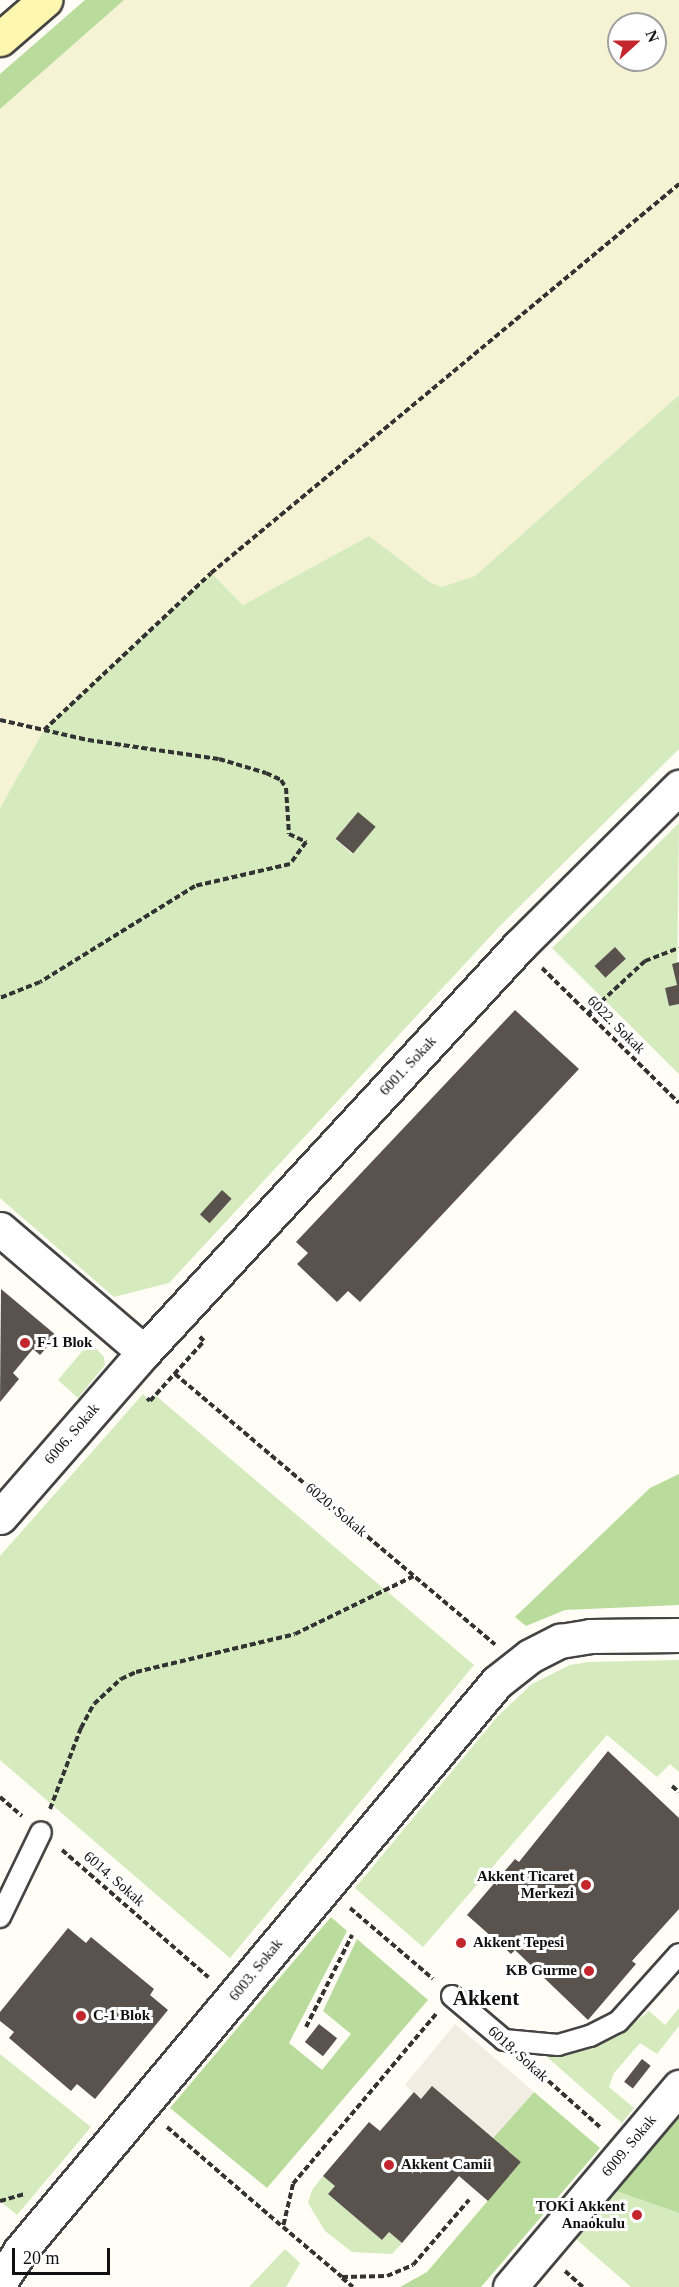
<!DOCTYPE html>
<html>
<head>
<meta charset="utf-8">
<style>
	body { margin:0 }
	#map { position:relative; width:679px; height:2287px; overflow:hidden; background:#fffdf5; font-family:"Times New Roman",serif }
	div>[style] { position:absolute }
	.farmland>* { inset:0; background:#f6f3d4 }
	.green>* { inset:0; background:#d5ebbd }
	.forest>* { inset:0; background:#b9dc9c }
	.plaza>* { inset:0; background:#f1ede2 }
	.building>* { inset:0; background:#5a524d; transform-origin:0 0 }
	.path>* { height:4px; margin-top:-2px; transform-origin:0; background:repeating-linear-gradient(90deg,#333 0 6px,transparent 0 9px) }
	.roads { filter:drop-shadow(2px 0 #444) drop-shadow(-2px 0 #444) drop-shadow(0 2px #444) drop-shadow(0 -2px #444) }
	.lane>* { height:20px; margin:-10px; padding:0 10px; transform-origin:10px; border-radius:10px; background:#fff }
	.street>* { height:33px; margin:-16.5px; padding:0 16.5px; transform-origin:16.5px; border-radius:16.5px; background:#fff }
	.secondary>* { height:33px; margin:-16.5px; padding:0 16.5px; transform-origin:16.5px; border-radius:16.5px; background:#fff6b0 }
	.dots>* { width:16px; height:16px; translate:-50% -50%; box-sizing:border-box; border:3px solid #fff; border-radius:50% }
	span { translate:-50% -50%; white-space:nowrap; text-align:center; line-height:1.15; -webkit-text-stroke:6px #fff; paint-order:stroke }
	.street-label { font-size:15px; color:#111 }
	.poi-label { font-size:15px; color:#111; font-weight:700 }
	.left { translate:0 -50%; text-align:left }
	.right { translate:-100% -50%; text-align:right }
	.district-label { font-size:21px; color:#111; font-weight:700 }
	.north { position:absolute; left:607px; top:12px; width:60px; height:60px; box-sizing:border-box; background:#fff; border:2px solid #a0a0a0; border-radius:50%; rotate:69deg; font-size:16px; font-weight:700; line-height:24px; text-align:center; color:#111 }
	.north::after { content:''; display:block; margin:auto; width:21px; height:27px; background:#c4262e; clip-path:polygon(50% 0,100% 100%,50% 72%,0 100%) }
	.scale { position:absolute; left:12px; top:2248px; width:98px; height:27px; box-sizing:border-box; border:3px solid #111; border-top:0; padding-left:8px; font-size:18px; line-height:21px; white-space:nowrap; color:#111; -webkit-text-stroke:4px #fff; paint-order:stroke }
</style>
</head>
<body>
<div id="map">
	<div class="farmland">
		<div style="clip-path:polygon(evenodd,124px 0,679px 0,679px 395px,475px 576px,465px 581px,442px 587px,431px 583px,369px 536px,243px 605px,210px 573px,44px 730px,0 808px,0 109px,124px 0,619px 24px,655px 24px,655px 60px,619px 60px,619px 24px)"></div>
	</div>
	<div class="green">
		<div style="clip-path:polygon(evenodd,679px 395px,679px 749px,499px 927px,169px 1283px,114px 1297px,0 1198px,0 808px,44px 730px,211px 573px,243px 605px,369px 536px,431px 583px,442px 587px,475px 576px,679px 395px,358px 812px,353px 854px,352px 854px,335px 839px,358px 812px,679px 395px,222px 1191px,232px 1199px,210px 1223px,200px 1215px,222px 1191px)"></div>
		<div style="clip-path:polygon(evenodd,679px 823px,677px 985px,665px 988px,669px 1006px,679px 1004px,679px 1074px,552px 948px,679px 823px,615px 947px,626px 959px,607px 977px,595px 966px,615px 947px)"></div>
		<div style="clip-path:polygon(90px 1342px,104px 1357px,105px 1365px,78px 1398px,58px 1380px)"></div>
		<div style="clip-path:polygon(143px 1394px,150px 1401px,155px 1395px,474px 1665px,230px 1958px,0 1760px,0 1556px)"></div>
		<div style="clip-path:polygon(679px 1660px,679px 1772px,670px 1764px,657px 1777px,607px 1735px,423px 1947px,355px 1888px,498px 1716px,532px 1684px,570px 1665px,588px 1662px)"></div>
		<div style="clip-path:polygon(679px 2008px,679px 2026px,657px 2054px,640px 2043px,614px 2073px,609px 2087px,634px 2108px,622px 2123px,547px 2057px,599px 2045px,618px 2036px,649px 2011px,665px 2025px)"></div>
		<div style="clip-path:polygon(0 2054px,91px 2127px,17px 2215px,0 2201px)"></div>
		<div style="clip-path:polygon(323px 2176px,335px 2186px,328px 2194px,382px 2240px,389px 2232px,402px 2243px,392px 2254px,352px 2252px,325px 2231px,308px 2203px,312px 2190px)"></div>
		<div style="clip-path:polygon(616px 2191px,679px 2213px,679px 2287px,631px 2287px,576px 2239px)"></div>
		<div style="clip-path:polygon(285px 2249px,300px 2263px,286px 2287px,249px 2287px)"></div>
	</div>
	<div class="forest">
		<div style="clip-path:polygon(85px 0,124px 0,0 109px,0 74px)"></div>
		<div style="clip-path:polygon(679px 1474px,679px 1605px,565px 1610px,526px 1626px,515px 1617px,650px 1488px)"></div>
		<div style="clip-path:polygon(331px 1917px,347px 1931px,289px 2043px,322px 2070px,351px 2034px,323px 2011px,357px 1939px,428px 2000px,267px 2188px,170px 2108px)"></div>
		<div style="clip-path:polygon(534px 2092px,600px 2148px,481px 2287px,400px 2287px,427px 2272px,521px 2162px,493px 2138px)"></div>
		<div style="clip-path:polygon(679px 2117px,679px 2213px,616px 2191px)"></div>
	</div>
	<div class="plaza">
		<div style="clip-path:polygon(455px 2024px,534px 2092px,493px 2138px,432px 2087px,421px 2099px,405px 2085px)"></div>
	</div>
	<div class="building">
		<div style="left:358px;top:812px;width:23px;height:35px;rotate:40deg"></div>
		<div style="left:615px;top:947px;width:16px;height:28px;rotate:47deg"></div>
		<div style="clip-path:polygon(679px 962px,679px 1004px,669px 1006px,665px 988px,677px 985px,672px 964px)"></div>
		<div style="clip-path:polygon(515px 1010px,579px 1069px,360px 1302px,348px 1291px,337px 1302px,297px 1264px,308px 1253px,296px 1242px)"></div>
		<div style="left:222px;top:1190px;width:13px;height:33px;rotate:42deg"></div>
		<div style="clip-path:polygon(1px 1289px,57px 1336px,40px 1355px,33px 1349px,13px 1373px,19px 1379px,0 1402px)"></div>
		<div style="clip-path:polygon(608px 1751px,679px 1818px,679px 1909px,632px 1961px,636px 1964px,588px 2020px,515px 1950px,511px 1954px,467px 1915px,515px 1859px,519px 1862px)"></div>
		<div style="clip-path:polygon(68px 1928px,86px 1943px,91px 1937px,154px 1989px,150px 1995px,168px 2010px,95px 2099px,77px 2084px,71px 2091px,9px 2038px,14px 2032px,0 2021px,0 2012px)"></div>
		<div style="left:319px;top:2024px;width:23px;height:23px;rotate:38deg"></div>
		<div style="left:642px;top:2059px;width:11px;height:29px;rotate:38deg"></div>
		<div style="clip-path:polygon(432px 2086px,521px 2162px,488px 2201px,459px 2176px,402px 2243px,389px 2232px,382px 2240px,328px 2194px,335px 2186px,323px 2176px,369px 2122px,380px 2131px,414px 2092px,421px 2099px)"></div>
	</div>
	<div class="path">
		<div style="left:0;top:720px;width:90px;rotate:12.8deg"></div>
		<div style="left:88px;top:740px;width:132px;rotate:8.3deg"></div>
		<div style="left:219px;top:759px;width:49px;rotate:16.6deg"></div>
		<div style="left:266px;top:773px;width:17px;rotate:25deg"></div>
		<div style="left:281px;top:780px;width:9px;rotate:58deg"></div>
		<div style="left:286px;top:788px;width:46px;rotate:86.3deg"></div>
		<div style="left:289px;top:834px;width:19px;rotate:25deg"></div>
		<div style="left:306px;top:842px;width:27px;rotate:126deg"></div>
		<div style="left:290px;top:864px;width:98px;rotate:167deg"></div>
		<div style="left:195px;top:886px;width:182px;rotate:148.2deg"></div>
		<div style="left:40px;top:982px;width:43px;rotate:158.2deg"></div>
		<div style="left:44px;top:730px;width:229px;rotate:-43.2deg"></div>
		<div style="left:211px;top:573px;width:609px;rotate:-39.73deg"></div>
		<div style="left:542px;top:968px;width:192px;rotate:44.6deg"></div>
		<div style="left:588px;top:1014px;width:78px;rotate:-42.9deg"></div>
		<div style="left:645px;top:961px;width:36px;rotate:-21deg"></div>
		<div style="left:175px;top:1374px;width:419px;rotate:40.2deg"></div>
		<div style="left:147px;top:1398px;width:4px;rotate:45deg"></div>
		<div style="left:150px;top:1401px;width:81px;rotate:-48deg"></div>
		<div style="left:204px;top:1341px;width:6px;rotate:-135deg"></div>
		<div style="left:672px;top:1786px;width:9px;rotate:41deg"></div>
		<div style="left:0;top:1797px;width:29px;rotate:41deg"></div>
		<div style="left:50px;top:1809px;width:87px;rotate:-69.1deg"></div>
		<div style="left:81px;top:1728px;width:27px;rotate:-62deg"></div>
		<div style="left:94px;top:1704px;width:37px;rotate:-43deg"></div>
		<div style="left:121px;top:1679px;width:17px;rotate:-25deg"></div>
		<div style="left:136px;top:1672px;width:163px;rotate:-13.4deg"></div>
		<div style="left:295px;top:1634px;width:132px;rotate:-26deg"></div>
		<div style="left:62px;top:1850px;width:194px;rotate:41deg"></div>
		<div style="left:350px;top:1908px;width:109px;rotate:40.5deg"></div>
		<div style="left:436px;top:2014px;width:222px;rotate:130.1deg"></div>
		<div style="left:293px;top:2184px;width:44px;rotate:103.1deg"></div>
		<div style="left:283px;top:2227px;width:77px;rotate:40.3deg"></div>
		<div style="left:342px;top:2277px;width:45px;rotate:-1.3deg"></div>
		<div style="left:387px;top:2276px;width:28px;rotate:-23deg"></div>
		<div style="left:413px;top:2265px;width:86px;rotate:-49.3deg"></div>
		<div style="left:306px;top:2027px;width:103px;rotate:-63.4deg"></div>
		<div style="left:535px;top:2069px;width:89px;rotate:41.8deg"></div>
		<div style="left:167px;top:2127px;width:153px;rotate:40.8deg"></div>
		<div style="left:0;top:2201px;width:26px;rotate:-16deg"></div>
		<div style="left:565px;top:2271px;width:24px;rotate:42deg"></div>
		<div style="left:342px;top:2278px;width:14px;rotate:39deg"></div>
	</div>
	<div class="roads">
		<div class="lane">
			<div style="left:0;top:1917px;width:94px;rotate:-64.2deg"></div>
			<div style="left:452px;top:1996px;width:68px;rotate:40.2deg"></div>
			<div style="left:504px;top:2040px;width:54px;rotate:5.3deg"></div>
			<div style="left:558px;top:2045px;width:33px;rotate:-16deg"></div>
			<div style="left:590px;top:2036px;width:31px;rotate:-27deg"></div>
			<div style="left:618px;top:2022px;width:91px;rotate:-48.1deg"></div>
		</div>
		<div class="street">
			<div style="left:0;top:1229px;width:189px;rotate:40.5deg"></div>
			<div style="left:0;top:1517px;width:219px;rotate:-48.9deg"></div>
			<div style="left:144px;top:1352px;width:553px;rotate:-47.27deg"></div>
			<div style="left:519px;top:946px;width:226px;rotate:-44.8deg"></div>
			<div style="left:0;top:2282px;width:37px;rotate:-57deg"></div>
			<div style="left:20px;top:2251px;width:742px;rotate:-50.03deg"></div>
			<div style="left:497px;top:1682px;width:42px;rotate:-38.2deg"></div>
			<div style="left:530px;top:1656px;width:34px;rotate:-27deg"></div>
			<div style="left:560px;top:1641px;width:30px;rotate:-9deg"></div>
			<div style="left:590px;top:1636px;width:89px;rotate:-0.6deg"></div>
			<div style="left:510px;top:2287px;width:262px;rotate:-49.8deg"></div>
		</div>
		<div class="secondary">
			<div style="left:0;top:39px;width:60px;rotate:-40.9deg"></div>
		</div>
	</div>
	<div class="dots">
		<div style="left:25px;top:1343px;background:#c4262e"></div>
		<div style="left:586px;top:1885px;background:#c4262e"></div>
		<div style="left:461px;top:1943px;background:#c4262e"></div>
		<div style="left:589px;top:1971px;background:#c4262e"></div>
		<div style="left:81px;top:2016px;background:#c4262e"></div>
		<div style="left:389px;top:2165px;background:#c4262e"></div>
		<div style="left:637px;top:2215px;background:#c4262e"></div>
	</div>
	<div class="street-label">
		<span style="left:616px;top:1025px;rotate:45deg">6022. Sokak</span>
		<span style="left:408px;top:1066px;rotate:-47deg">6001. Sokak</span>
		<span style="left:72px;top:1434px;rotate:-49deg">6006. Sokak</span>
		<span style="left:336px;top:1510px;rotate:40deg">6020. Sokak</span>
		<span style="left:114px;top:1879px;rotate:41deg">6014. Sokak</span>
		<span style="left:256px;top:1970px;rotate:-51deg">6003. Sokak</span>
		<span style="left:518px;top:2054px;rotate:42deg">6018. Sokak</span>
		<span style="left:629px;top:2146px;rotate:-50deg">6009. Sokak</span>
	</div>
	<div class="poi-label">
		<span class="left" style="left:37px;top:1343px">F-1 Blok</span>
		<span class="right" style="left:574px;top:1885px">Akkent Ticaret<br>Merkezi</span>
		<span class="left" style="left:473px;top:1943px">Akkent Tepesi</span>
		<span class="right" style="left:577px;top:1971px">KB Gurme</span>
		<span class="left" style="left:93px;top:2016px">C-1 Blok</span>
		<span class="left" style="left:401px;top:2165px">Akkent Camii</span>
		<span class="right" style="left:625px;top:2215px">TOKİ Akkent<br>Anaokulu</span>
	</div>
	<div class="district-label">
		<span style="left:486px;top:1998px">Akkent</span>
	</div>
	<div class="north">N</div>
	<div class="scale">20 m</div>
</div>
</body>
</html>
